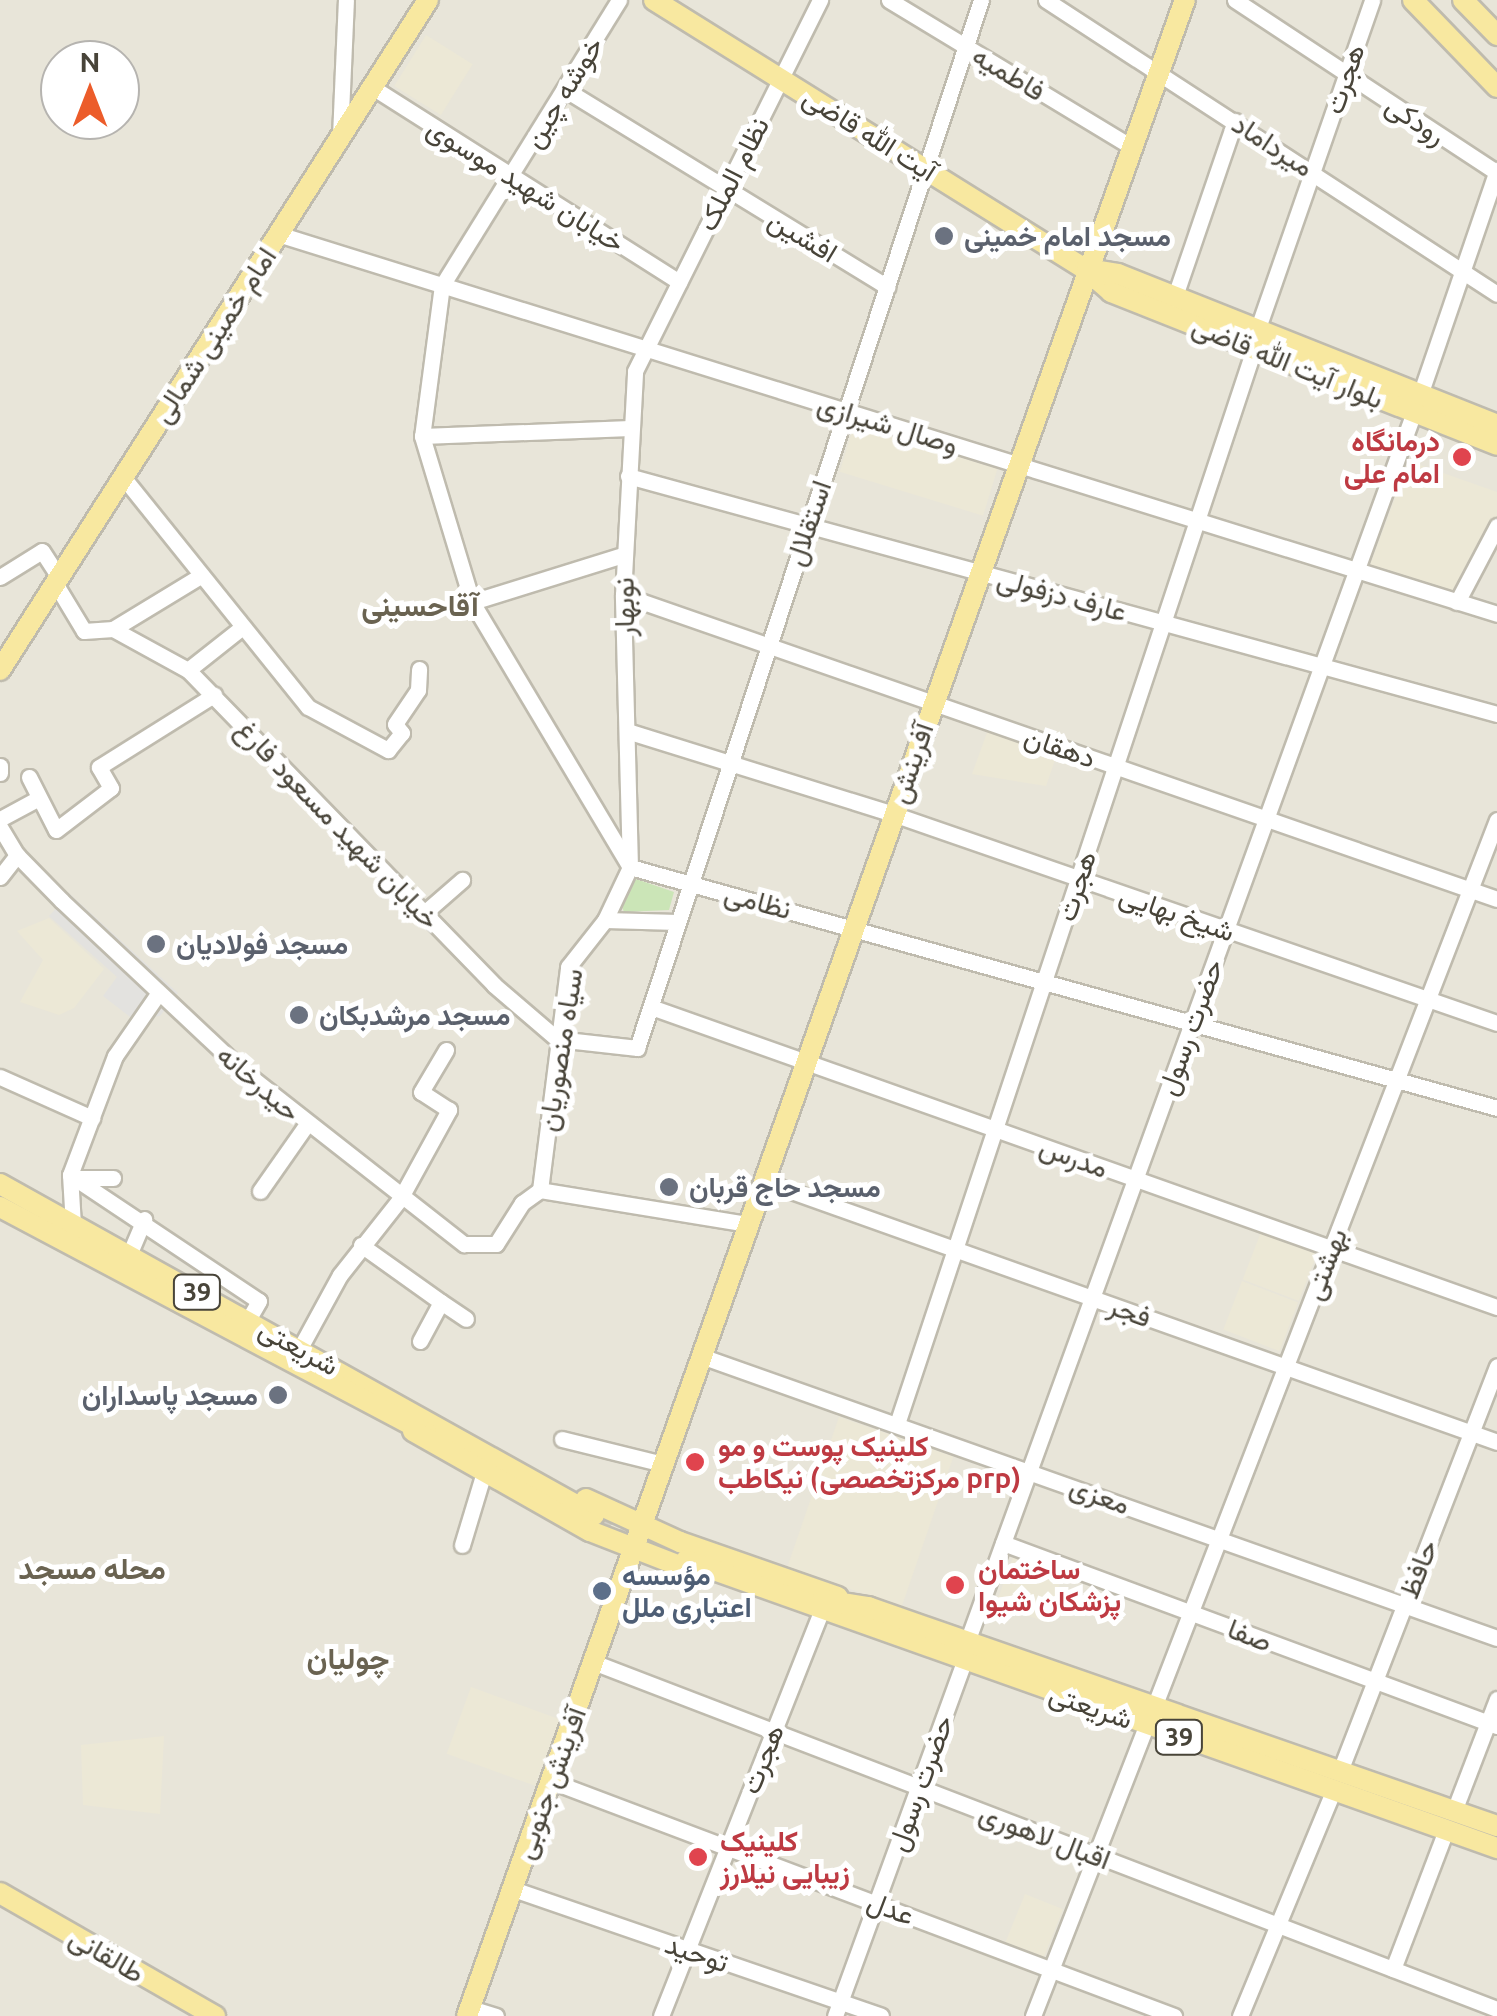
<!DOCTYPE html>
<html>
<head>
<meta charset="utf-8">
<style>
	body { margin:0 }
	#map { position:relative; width:1497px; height:2016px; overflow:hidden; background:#f4f2eb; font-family:Ubuntu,Vazirmatn,sans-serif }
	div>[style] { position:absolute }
	.residential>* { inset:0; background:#e8e5d9 }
	.education>* { inset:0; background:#ece8d6; transform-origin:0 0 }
	.green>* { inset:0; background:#cbe5b7 }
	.parking>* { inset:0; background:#e3e2df }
	.major-tunnel>* { height:20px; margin-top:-10px; transform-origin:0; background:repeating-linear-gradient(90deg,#d2cfc7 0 20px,transparent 0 30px) }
	.roads { filter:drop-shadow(2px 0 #bfbbae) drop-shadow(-2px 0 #bfbbae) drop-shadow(0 2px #bfbbae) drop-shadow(0 -2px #bfbbae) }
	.minor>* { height:15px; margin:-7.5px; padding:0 7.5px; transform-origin:7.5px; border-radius:7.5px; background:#fff }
	.major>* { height:20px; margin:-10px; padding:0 10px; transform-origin:10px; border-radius:10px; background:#f8e8a0 }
	.dots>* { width:28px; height:28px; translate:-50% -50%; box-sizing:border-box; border:5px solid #fff; border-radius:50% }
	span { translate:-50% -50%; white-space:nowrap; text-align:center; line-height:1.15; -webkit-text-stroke:10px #fff; paint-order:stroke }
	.shield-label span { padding:2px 8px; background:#fff; border:2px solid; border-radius:8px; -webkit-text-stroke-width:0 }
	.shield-label { font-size:25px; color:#484439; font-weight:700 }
	.street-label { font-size:28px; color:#484439 }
	.worship-label { font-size:28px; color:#5b616d; font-weight:700 }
	.left { translate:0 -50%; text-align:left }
	.right { translate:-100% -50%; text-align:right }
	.health-label { font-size:28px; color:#be3a42; font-weight:700 }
	.service-label { font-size:28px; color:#4e5e75; font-weight:700 }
	.neighbourhood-label { font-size:30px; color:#6a6351; font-weight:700 }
	.north { position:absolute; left:40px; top:40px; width:100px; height:100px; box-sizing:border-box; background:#fff; border:2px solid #b6b4b0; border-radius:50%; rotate:0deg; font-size:28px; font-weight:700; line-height:40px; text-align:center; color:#484439 }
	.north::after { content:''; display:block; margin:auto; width:35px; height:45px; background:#ec5c2a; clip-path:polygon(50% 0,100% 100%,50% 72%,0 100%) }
</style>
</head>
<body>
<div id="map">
	<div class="residential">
		<div style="clip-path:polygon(evenodd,0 0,1497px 0,1497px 2016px,0 2016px,0 0,60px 60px,120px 60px,120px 120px,60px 120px,60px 60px)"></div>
	</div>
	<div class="education">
		<div style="left:426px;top:35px;width:55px;height:60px;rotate:32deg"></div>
		<div style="left:854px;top:425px;width:150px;height:49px;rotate:17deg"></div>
		<div style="clip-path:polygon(1409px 461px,1497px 492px,1497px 518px,1457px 593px,1370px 565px)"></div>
		<div style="clip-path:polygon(988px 730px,1057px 754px,1046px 786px,972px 774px)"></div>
		<div style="clip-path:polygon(49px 918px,104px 969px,74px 1008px,59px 1015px,20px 1002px,43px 960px,17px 931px)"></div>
		<div style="left:1261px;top:1232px;width:60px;height:51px;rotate:21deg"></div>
		<div style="left:1242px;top:1281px;width:60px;height:52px;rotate:21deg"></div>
		<div style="left:839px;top:1417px;width:121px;height:159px;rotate:19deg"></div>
		<div style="left:1013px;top:1557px;width:53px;height:50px;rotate:20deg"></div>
		<div style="left:471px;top:1687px;width:94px;height:71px;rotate:20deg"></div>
		<div style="clip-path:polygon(164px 1736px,160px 1814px,83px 1805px,81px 1745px)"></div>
		<div style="left:1025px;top:1894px;width:41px;height:52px;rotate:22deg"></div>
	</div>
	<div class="green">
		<div style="clip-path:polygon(636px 879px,674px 892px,669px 910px,624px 912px,621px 904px)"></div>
	</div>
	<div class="parking">
		<div style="clip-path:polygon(70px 894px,178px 993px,160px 1016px,134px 1020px,103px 996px,117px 977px,49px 916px)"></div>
	</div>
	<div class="major-tunnel">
		<div style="left:594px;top:1515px;width:102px;rotate:23.1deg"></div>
	</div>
	<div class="roads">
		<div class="minor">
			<div style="left:619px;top:0;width:335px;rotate:121.8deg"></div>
			<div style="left:442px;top:285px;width:152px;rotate:97.5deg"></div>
			<div style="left:422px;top:436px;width:173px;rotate:73.2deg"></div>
			<div style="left:472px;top:602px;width:309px;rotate:59.2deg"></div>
			<div style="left:630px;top:867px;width:900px;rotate:15.53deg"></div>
			<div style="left:889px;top:0;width:282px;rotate:31.2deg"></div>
			<div style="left:1046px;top:0;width:538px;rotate:33.1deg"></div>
			<div style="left:1235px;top:0;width:314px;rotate:33.4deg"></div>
			<div style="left:372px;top:87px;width:364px;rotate:32.4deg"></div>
			<div style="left:566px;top:90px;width:377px;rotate:31.5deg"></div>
			<div style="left:340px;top:136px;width:136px;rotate:-87.5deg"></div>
			<div style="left:278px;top:234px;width:1277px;rotate:17.31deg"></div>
			<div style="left:1175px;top:296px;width:185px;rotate:-71.1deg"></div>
			<div style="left:1258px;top:328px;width:347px;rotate:-70.8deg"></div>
			<div style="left:1420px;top:395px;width:238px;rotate:-71.1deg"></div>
			<div style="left:422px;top:436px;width:208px;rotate:-2.2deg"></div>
			<div style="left:628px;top:476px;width:901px;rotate:15.32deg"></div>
			<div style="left:123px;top:477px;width:295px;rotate:51.2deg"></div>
			<div style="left:308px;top:707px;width:91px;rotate:28.3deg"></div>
			<div style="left:388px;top:750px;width:22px;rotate:-51deg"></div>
			<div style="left:402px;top:733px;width:11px;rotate:-128deg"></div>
			<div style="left:395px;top:724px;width:41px;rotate:-55.9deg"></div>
			<div style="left:418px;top:690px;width:21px;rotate:-87deg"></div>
			<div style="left:0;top:577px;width:49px;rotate:-31.8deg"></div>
			<div style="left:42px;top:551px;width:31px;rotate:57deg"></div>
			<div style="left:55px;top:583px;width:56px;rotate:58.9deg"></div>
			<div style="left:84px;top:631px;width:29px;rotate:-4deg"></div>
			<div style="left:113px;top:629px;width:85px;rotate:28.7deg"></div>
			<div style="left:188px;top:670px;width:439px;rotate:45.8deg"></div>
			<div style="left:494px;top:985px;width:83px;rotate:40.6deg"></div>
			<div style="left:557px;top:1039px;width:81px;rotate:6.4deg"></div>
			<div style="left:637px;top:1048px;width:1103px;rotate:-71.83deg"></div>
			<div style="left:623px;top:595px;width:925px;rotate:19.18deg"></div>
			<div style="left:472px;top:602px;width:158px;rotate:-17.3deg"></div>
			<div style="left:1457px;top:602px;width:86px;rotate:-62.2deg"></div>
			<div style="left:113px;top:629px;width:102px;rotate:-31.3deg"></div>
			<div style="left:188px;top:670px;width:68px;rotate:-38.4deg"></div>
			<div style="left:627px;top:731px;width:279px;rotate:17.3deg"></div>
			<div style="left:893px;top:814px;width:639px;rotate:19.09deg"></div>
			<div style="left:0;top:766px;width:7px;rotate:90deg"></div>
			<div style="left:29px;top:777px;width:59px;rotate:63deg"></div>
			<div style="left:56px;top:830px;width:69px;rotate:-37.4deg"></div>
			<div style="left:111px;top:788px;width:24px;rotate:-120deg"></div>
			<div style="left:99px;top:767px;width:136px;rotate:-32.1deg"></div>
			<div style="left:0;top:819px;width:44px;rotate:-28.3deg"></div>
			<div style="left:0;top:827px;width:33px;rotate:59deg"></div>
			<div style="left:17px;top:855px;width:64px;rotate:45.6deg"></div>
			<div style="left:62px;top:901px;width:248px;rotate:43.2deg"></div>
			<div style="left:243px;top:1071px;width:281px;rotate:38.1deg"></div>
			<div style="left:464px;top:1244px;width:32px"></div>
			<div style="left:496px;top:1244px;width:49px;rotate:-57.6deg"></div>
			<div style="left:522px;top:1203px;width:22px;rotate:-36deg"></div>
			<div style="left:540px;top:1190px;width:211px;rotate:9.3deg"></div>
			<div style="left:0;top:877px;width:28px;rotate:-52deg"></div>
			<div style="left:423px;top:914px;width:52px;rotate:-41.1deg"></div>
			<div style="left:605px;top:920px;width:73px;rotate:1.6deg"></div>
			<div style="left:651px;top:1007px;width:898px;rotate:19.53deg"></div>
			<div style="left:0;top:1077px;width:101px;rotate:24deg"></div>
			<div style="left:70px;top:1175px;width:227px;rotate:33.7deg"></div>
			<div style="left:259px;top:1301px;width:22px;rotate:120deg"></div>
			<div style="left:79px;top:1178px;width:34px"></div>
			<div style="left:763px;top:1181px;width:779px;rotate:19.57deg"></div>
			<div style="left:540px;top:1190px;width:225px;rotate:-82.8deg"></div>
			<div style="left:568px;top:967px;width:60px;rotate:-51.8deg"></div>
			<div style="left:605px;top:920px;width:59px;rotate:-64.7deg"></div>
			<div style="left:630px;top:867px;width:272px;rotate:-91.5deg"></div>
			<div style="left:623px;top:595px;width:224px;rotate:-86.9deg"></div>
			<div style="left:635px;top:371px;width:415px;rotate:-63.5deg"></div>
			<div style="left:260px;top:1191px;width:82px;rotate:-55deg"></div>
			<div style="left:73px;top:1225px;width:50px;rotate:-93.4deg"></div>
			<div style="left:70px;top:1175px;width:127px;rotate:-69.3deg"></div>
			<div style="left:115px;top:1056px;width:75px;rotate:-55.3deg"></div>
			<div style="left:361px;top:1245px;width:98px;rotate:35.5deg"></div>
			<div style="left:129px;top:1255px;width:39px;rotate:-67deg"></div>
			<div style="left:420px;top:1341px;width:44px;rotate:-61.7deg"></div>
			<div style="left:441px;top:1302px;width:30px;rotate:34deg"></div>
			<div style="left:300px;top:1348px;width:83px;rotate:-61.3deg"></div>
			<div style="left:340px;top:1275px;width:97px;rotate:-51.7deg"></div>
			<div style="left:400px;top:1199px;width:102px;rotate:-61.2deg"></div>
			<div style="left:449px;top:1110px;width:33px;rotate:-147deg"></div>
			<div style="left:421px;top:1092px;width:49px;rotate:-59.2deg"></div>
			<div style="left:701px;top:1356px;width:844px;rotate:19.51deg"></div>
			<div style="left:897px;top:1424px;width:1133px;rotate:-71.63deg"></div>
			<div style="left:562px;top:1439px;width:104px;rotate:13.9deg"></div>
			<div style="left:1003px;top:1543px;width:527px;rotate:20.33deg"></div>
			<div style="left:462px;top:1545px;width:76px;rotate:-73.2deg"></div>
			<div style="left:967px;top:1642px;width:1309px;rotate:-70.03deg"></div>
			<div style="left:593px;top:1662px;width:968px;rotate:21deg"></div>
			<div style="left:1154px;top:1707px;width:951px;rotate:-68.86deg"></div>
			<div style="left:1340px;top:1771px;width:434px;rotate:-68.8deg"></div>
			<div style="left:551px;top:1781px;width:666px;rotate:20.67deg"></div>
			<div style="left:1454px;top:1811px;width:120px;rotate:-69deg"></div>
			<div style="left:513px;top:1889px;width:389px;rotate:19deg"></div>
			<div style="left:1393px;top:1969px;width:149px;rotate:-69.1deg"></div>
			<div style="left:470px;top:2008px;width:27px;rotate:17deg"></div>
			<div style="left:661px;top:2016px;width:432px;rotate:-68.4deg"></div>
			<div style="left:835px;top:2016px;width:377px;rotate:-70deg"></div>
			<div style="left:1033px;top:2016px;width:311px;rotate:-68.7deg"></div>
			<div style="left:1240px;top:2016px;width:243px;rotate:-67.5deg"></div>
		</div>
		<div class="major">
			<div style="left:654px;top:0;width:508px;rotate:31.97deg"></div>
			<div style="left:1085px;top:269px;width:35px;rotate:41deg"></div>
			<div style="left:1111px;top:292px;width:415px;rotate:21.6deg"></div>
			<div style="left:1413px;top:0;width:121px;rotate:46deg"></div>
			<div style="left:1463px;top:0;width:49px;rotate:45.8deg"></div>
			<div style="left:1087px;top:269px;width:31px;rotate:9deg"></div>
			<div style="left:1118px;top:274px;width:408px;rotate:21.7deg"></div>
			<div style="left:0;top:670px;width:795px;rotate:-57.43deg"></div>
			<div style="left:0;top:1184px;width:680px;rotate:29.13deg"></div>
			<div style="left:0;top:1207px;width:482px;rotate:27.9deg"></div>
			<div style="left:413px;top:1431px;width:203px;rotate:29.5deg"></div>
			<div style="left:590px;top:1531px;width:113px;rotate:21.3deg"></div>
			<div style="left:586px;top:1499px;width:103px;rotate:24.6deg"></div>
			<div style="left:680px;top:1542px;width:167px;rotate:19.2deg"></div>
			<div style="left:686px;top:1560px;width:861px;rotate:19.55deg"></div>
			<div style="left:823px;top:1600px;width:46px;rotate:8.8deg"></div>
			<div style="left:868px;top:1607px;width:666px;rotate:19.2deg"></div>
			<div style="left:0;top:1893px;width:248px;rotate:29.8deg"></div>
			<div style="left:467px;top:2016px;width:2140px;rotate:-70.4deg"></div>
		</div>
	</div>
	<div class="dots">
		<div style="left:944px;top:236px;background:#6b7280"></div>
		<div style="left:1462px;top:457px;background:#e0444e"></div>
		<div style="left:156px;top:944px;background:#6b7280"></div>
		<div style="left:299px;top:1015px;background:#6b7280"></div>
		<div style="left:669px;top:1187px;background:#6b7280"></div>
		<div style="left:278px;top:1395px;background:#6b7280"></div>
		<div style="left:695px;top:1462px;background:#e0444e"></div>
		<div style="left:955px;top:1585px;background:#e0444e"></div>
		<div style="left:602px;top:1591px;background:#5c6f8a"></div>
		<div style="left:698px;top:1857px;background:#e0444e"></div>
	</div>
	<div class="shield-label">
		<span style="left:197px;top:1292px">39</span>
		<span style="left:1179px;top:1737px">39</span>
	</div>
	<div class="street-label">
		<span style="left:1009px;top:73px;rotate:31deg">فاطمیه</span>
		<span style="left:1344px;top:79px;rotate:-71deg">هجرت</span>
		<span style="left:563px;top:92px;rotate:-58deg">خوشه چین</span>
		<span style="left:1416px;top:120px;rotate:34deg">رودکی</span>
		<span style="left:870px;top:134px;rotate:32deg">آیت الله قاضی</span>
		<span style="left:1273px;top:145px;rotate:33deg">میرداماد</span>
		<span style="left:733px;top:174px;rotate:-63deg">نظام الملک</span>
		<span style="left:526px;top:185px;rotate:32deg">خیابان شهید موسوی</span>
		<span style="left:803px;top:236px;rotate:31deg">افشین</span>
		<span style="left:214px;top:335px;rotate:-57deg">امام خمینی شمالی</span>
		<span style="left:1288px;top:362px;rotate:22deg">بلوار آیت الله قاضی</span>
		<span style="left:888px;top:424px;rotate:17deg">وصال شیرازی</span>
		<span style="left:808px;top:523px;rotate:-71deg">استقلال</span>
		<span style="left:1062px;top:595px;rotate:15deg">عارف دزفولی</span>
		<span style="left:624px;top:607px;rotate:-91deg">نوبهار</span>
		<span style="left:1060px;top:747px;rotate:19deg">دهقان</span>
		<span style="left:911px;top:763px;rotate:-71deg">آفرینش</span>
		<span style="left:338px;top:824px;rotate:46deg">خیابان شهید مسعود فارغ</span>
		<span style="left:1076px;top:886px;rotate:-72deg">هجرت</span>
		<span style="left:758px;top:901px;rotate:15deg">نظامی</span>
		<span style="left:1177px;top:913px;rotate:19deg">شیخ بهایی</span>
		<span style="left:1190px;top:1027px;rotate:-70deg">حضرت رسول</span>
		<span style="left:560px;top:1050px;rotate:-81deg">سیاه منصوریان</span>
		<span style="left:259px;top:1083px;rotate:41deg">حیدرخانه</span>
		<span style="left:1074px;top:1157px;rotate:20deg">مدرس</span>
		<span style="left:1325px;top:1264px;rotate:-69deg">بهشتی</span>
		<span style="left:1130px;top:1311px;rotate:20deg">فجر</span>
		<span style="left:299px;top:1347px;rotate:29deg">شریعتی</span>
		<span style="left:1100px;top:1495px;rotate:20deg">معزی</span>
		<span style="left:1418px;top:1569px;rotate:-69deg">حافظ</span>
		<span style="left:1250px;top:1635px;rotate:21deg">صفا</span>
		<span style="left:1091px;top:1706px;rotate:19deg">شریعتی</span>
		<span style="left:762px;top:1759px;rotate:-68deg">هجرت</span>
		<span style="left:550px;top:1783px;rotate:-70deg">آفرینش جنوبی</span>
		<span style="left:920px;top:1783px;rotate:-70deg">حضرت رسول</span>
		<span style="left:1045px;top:1836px;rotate:21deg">اقبال لاهوری</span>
		<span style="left:891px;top:1908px;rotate:21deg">عدل</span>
		<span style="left:697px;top:1953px;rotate:19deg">توحید</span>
		<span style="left:107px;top:1955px;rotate:30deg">طالقانی</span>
	</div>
	<div class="worship-label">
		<span class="left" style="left:964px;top:236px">مسجد امام خمینی</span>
		<span class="left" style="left:176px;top:944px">مسجد فولادیان</span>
		<span class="left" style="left:319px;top:1015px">مسجد مرشدبکان</span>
		<span class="left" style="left:689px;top:1187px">مسجد حاج قربان</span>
		<span class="right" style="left:258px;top:1395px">مسجد پاسداران</span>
	</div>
	<div class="health-label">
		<span class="right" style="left:1440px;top:457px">درمانگاه<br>امام علی</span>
		<span class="left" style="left:718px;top:1462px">کلینیک پوست و مو<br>نیکاطب (مرکزتخصصی prp)</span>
		<span class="left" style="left:978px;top:1585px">ساختمان<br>پزشکان شیوا</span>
		<span class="left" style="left:720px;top:1857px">کلینیک<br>زیبایی نیلارز</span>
	</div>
	<div class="service-label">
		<span class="left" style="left:622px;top:1591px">مؤسسه<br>اعتباری ملل</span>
	</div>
	<div class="neighbourhood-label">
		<span style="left:420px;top:605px">آقاحسینی</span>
		<span style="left:92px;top:1568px">محله مسجد</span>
		<span style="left:348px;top:1658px">چولیان</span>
	</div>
	<div class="north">N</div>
</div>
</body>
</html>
